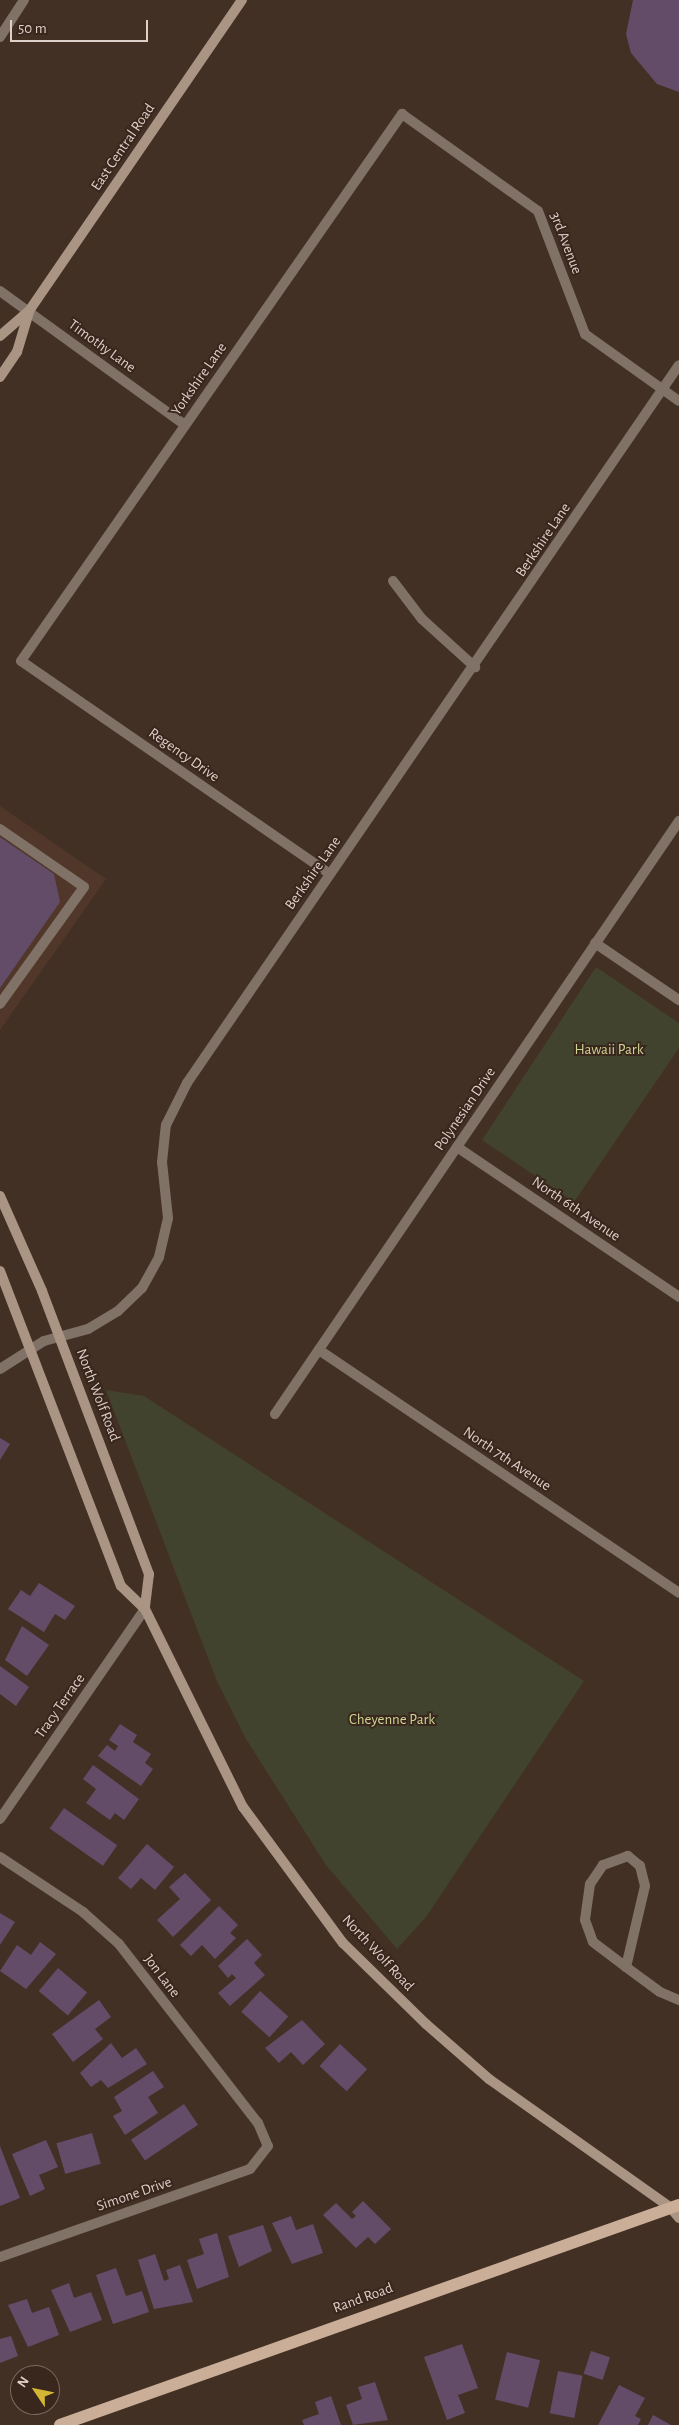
<!DOCTYPE html>
<html>
<head>
<meta charset="utf-8">
<style>
	body { margin:0 }
	#map { position:relative; width:679px; height:2425px; overflow:hidden; background:#433025; font-family:"Alegreya Sans",sans-serif }
	div>[style] { position:absolute }
	.built>* { inset:0; background:#503729 }
	.green>* { inset:0; background:#41432e }
	.building>* { inset:0; background:#624c68; transform-origin:0 0 }
	.service>* { height:10px; margin:-5px; padding:0 5px; transform-origin:5px; border-radius:5px; background:#807267 }
	.minor>* { height:10px; margin:-5px; padding:0 5px; transform-origin:5px; border-radius:5px; background:#807267 }
	.secondary>* { height:10px; margin:-5px; padding:0 5px; transform-origin:5px; border-radius:5px; background:#aa9483 }
	.primary>* { height:12px; margin:-6px; padding:0 6px; transform-origin:6px; border-radius:6px; background:#caae98 }
	span { translate:-50% -50%; white-space:nowrap; text-align:center; line-height:1.15; -webkit-text-stroke:4px #39261c; paint-order:stroke }
	.street-label { font-size:15px; color:#ddd0c9 }
	.park-label { font-size:15px; color:#cdd495 }
	.north { position:absolute; left:10px; top:2365px; width:50px; height:50px; box-sizing:border-box; background:#39261c; border:1px solid #7b6a61; border-radius:50%; rotate:304deg; font-size:14px; font-weight:700; line-height:20px; text-align:center; color:#ddd0c9 }
	.north::after { content:''; display:block; margin:auto; width:18px; height:22px; background:#d4b635; clip-path:polygon(50% 0,100% 100%,50% 72%,0 100%) }
	.scale { position:absolute; left:10px; top:20px; width:138px; height:22px; box-sizing:border-box; border:2px solid #ddd0c9; border-top:0; padding-left:6px; font-size:15px; line-height:18px; white-space:nowrap; color:#ddd0c9; -webkit-text-stroke:4px #39261c; paint-order:stroke }
</style>
</head>
<body>
<div id="map">
	<div class="built">
		<div style="clip-path:polygon(0 806px,106px 879px,0 1030px)"></div>
	</div>
	<div class="green">
		<div style="clip-path:polygon(596px 967px,679px 1023px,679px 1048px,574px 1202px,482px 1140px)"></div>
		<div style="clip-path:polygon(106px 1390px,144px 1396px,584px 1681px,426px 1917px,397px 1949px,326px 1865px,246px 1739px,216px 1679px)"></div>
	</div>
	<div class="building">
		<div style="clip-path:polygon(633px 0,679px 0,679px 92px,657px 84px,631px 53px,626px 34px)"></div>
		<div style="clip-path:polygon(0 837px,54px 874px,60px 902px,0 988px)"></div>
		<div style="clip-path:polygon(0 1438px,10px 1444px,0 1460px)"></div>
		<div style="clip-path:polygon(39px 1583px,75px 1606px,65px 1620px,55px 1614px,44px 1632px,8px 1609px,21px 1590px,30px 1596px)"></div>
		<div style="clip-path:polygon(22px 1626px,49px 1645px,27px 1676px,5px 1660px)"></div>
		<div style="clip-path:polygon(0 1666px,29px 1687px,16px 1706px,0 1694px)"></div>
		<div style="clip-path:polygon(120px 1724px,137px 1735px,133px 1742px,151px 1754px,145px 1763px,153px 1769px,141px 1786px,98px 1756px,107px 1745px,115px 1751px,118px 1746px,109px 1740px)"></div>
		<div style="clip-path:polygon(93px 1765px,139px 1799px,124px 1820px,115px 1813px,110px 1820px,86px 1803px,96px 1789px,83px 1779px)"></div>
		<div style="left:64px;top:1808px;width:65px;height:25px;rotate:35deg"></div>
		<div style="clip-path:polygon(147px 1844px,174px 1867px,155px 1890px,141px 1878px,131px 1889px,118px 1878px)"></div>
		<div style="clip-path:polygon(185px 1873px,211px 1900px,173px 1937px,157px 1920px,180px 1899px,169px 1887px)"></div>
		<div style="clip-path:polygon(219px 1906px,238px 1925px,230px 1933px,236px 1938px,215px 1959px,202px 1945px,191px 1956px,180px 1945px)"></div>
		<div style="clip-path:polygon(0 1913px,15px 1922px,0 1945px)"></div>
		<div style="clip-path:polygon(247px 1939px,262px 1955px,254px 1963px,265px 1975px,230px 2006px,218px 1993px,236px 1978px,232px 1974px,228px 1978px,218px 1966px)"></div>
		<div style="clip-path:polygon(40px 1942px,56px 1954px,26px 1989px,0 1971px,17px 1945px,31px 1955px)"></div>
		<div style="left:58px;top:1968px;width:38px;height:30px;rotate:40deg"></div>
		<div style="left:260px;top:1991px;width:38px;height:28px;rotate:42deg"></div>
		<div style="clip-path:polygon(99px 2000px,111px 2017px,95px 2029px,103px 2039px,73px 2062px,52px 2034px)"></div>
		<div style="clip-path:polygon(302px 2020px,325px 2044px,303px 2065px,291px 2052px,279px 2063px,265px 2048px)"></div>
		<div style="clip-path:polygon(111px 2043px,122px 2058px,136px 2048px,147px 2064px,108px 2088px,101px 2080px,91px 2087px,80px 2073px)"></div>
		<div style="left:340px;top:2044px;width:37px;height:30px;rotate:43deg"></div>
		<div style="clip-path:polygon(153px 2071px,164px 2087px,148px 2097px,158px 2113px,125px 2135px,113px 2116px,122px 2111px,114px 2097px)"></div>
		<div style="left:184px;top:2104px;width:25px;height:64px;rotate:56deg"></div>
		<div style="left:92px;top:2133px;width:32px;height:37px;rotate:74deg"></div>
		<div style="clip-path:polygon(46px 2140px,58px 2167px,39px 2175px,45px 2189px,30px 2196px,12px 2154px)"></div>
		<div style="clip-path:polygon(0 2146px,20px 2198px,0 2206px)"></div>
		<div style="clip-path:polygon(363px 2201px,391px 2229px,375px 2244px,368px 2237px,356px 2248px,323px 2215px,336px 2203px,352px 2219px,356px 2216px,352px 2212px)"></div>
		<div style="clip-path:polygon(291px 2216px,296px 2230px,313px 2224px,323px 2253px,292px 2264px,272px 2223px)"></div>
		<div style="clip-path:polygon(263px 2225px,272px 2251px,239px 2267px,228px 2236px)"></div>
		<div style="clip-path:polygon(217px 2233px,229px 2277px,197px 2289px,187px 2260px,204px 2254px,199px 2239px)"></div>
		<div style="clip-path:polygon(155px 2254px,164px 2281px,169px 2279px,166px 2270px,180px 2265px,193px 2302px,154px 2309px,138px 2260px)"></div>
		<div style="clip-path:polygon(116px 2268px,126px 2296px,142px 2291px,149px 2312px,113px 2324px,96px 2275px)"></div>
		<div style="clip-path:polygon(69px 2283px,74px 2298px,91px 2292px,102px 2320px,70px 2332px,51px 2290px)"></div>
		<div style="clip-path:polygon(27px 2299px,32px 2313px,49px 2307px,59px 2335px,28px 2347px,8px 2305px)"></div>
		<div style="clip-path:polygon(11px 2336px,18px 2356px,0 2363px,0 2339px)"></div>
		<div style="clip-path:polygon(462px 2344px,478px 2388px,458px 2395px,465px 2413px,447px 2420px,424px 2357px)"></div>
		<div style="left:591px;top:2351px;width:20px;height:24px;rotate:18deg"></div>
		<div style="left:507px;top:2352px;width:34px;height:49px;rotate:14deg"></div>
		<div style="left:558px;top:2371px;width:25px;height:43px;rotate:11deg"></div>
		<div style="clip-path:polygon(375px 2382px,388px 2420px,353px 2425px,346px 2405px,362px 2399px,358px 2387px)"></div>
		<div style="clip-path:polygon(619px 2385px,645px 2398px,635px 2416px,641px 2419px,638px 2425px,598px 2425px)"></div>
		<div style="clip-path:polygon(331px 2396px,341px 2425px,304px 2425px,302px 2420px,319px 2414px,315px 2402px)"></div>
		<div style="clip-path:polygon(653px 2415px,671px 2425px,648px 2425px)"></div>
	</div>
	<div class="service">
		<div style="left:0;top:829px;width:102px;rotate:34.6deg"></div>
		<div style="left:84px;top:887px;width:144px;rotate:125.7deg"></div>
	</div>
	<div class="minor">
		<div style="left:0;top:37px;width:44px;rotate:-57deg"></div>
		<div style="left:0;top:291px;width:228px;rotate:35.9deg"></div>
		<div style="left:393px;top:581px;width:48px;rotate:52.7deg"></div>
		<div style="left:422px;top:619px;width:72px;rotate:42.2deg"></div>
		<div style="left:330px;top:874px;width:375px;rotate:-145.4deg"></div>
		<div style="left:21px;top:661px;width:667px;rotate:-55.14deg"></div>
		<div style="left:402px;top:114px;width:167px;rotate:35.5deg"></div>
		<div style="left:538px;top:211px;width:132px;rotate:69.1deg"></div>
		<div style="left:585px;top:334px;width:115px;rotate:35.5deg"></div>
		<div style="left:595px;top:943px;width:102px;rotate:34.2deg"></div>
		<div style="left:457px;top:1147px;width:268px;rotate:34deg"></div>
		<div style="left:319px;top:1350px;width:434px;rotate:34deg"></div>
		<div style="left:0;top:1369px;width:52px;rotate:-32.5deg"></div>
		<div style="left:44px;top:1341px;width:46px;rotate:-15.3deg"></div>
		<div style="left:88px;top:1329px;width:35px;rotate:-31deg"></div>
		<div style="left:118px;top:1311px;width:33px;rotate:-44deg"></div>
		<div style="left:142px;top:1288px;width:35px;rotate:-61deg"></div>
		<div style="left:159px;top:1257px;width:40px;rotate:-77deg"></div>
		<div style="left:168px;top:1218px;width:56px;rotate:-96.1deg"></div>
		<div style="left:162px;top:1162px;width:37px;rotate:-84deg"></div>
		<div style="left:166px;top:1125px;width:47px;rotate:-63.4deg"></div>
		<div style="left:187px;top:1083px;width:870px;rotate:-55.58deg"></div>
		<div style="left:275px;top:1414px;width:718px;rotate:-55.73deg"></div>
		<div style="left:0;top:1819px;width:255px;rotate:-55.4deg"></div>
		<div style="left:0;top:1857px;width:100px;rotate:33.5deg"></div>
		<div style="left:83px;top:1912px;width:48px;rotate:41.6deg"></div>
		<div style="left:119px;top:1944px;width:227px;rotate:52.2deg"></div>
		<div style="left:258px;top:2123px;width:25px;rotate:67deg"></div>
		<div style="left:268px;top:2146px;width:29px;rotate:128deg"></div>
		<div style="left:250px;top:2169px;width:265px;rotate:160.6deg"></div>
		<div style="left:626px;top:1967px;width:83px;rotate:-76.8deg"></div>
		<div style="left:645px;top:1886px;width:21px;rotate:-104deg"></div>
		<div style="left:640px;top:1866px;width:16px;rotate:-140deg"></div>
		<div style="left:628px;top:1856px;width:27px;rotate:160deg"></div>
		<div style="left:603px;top:1865px;width:23px;rotate:124deg"></div>
		<div style="left:590px;top:1884px;width:36px;rotate:98deg"></div>
		<div style="left:585px;top:1920px;width:23px;rotate:70deg"></div>
		<div style="left:593px;top:1942px;width:41px;rotate:37.1deg"></div>
		<div style="left:626px;top:1967px;width:42px;rotate:36.3deg"></div>
		<div style="left:660px;top:1992px;width:21px;rotate:23deg"></div>
	</div>
	<div class="secondary">
		<div style="left:0;top:336px;width:38px;rotate:-41deg"></div>
		<div style="left:29px;top:311px;width:377px;rotate:-55.6deg"></div>
		<div style="left:0;top:377px;width:30px;rotate:-56deg"></div>
		<div style="left:17px;top:352px;width:42px;rotate:-73.3deg"></div>
		<div style="left:0;top:1196px;width:104px;rotate:66.1deg"></div>
		<div style="left:42px;top:1291px;width:303px;rotate:69.3deg"></div>
		<div style="left:149px;top:1574px;width:35px;rotate:97deg"></div>
		<div style="left:0;top:1271px;width:337px;rotate:69deg"></div>
		<div style="left:121px;top:1586px;width:33px;rotate:44deg"></div>
		<div style="left:145px;top:1609px;width:221px;rotate:63.7deg"></div>
		<div style="left:243px;top:1807px;width:169px;rotate:53.7deg"></div>
		<div style="left:343px;top:1943px;width:116px;rotate:44.3deg"></div>
		<div style="left:426px;top:2024px;width:84px;rotate:41.1deg"></div>
		<div style="left:489px;top:2079px;width:223px;rotate:35.3deg"></div>
		<div style="left:671px;top:2208px;width:13px;rotate:51deg"></div>
	</div>
	<div class="primary">
		<div style="left:60px;top:2425px;width:657px;rotate:-19.57deg"></div>
	</div>
	<div class="street-label">
		<span style="left:123px;top:147px;rotate:-56deg">East Central Road</span>
		<span style="left:566px;top:243px;rotate:69deg">3rd Avenue</span>
		<span style="left:102px;top:346px;rotate:36deg">Timothy Lane</span>
		<span style="left:199px;top:379px;rotate:-55deg">Yorkshire Lane</span>
		<span style="left:543px;top:540px;rotate:-56deg">Berkshire Lane</span>
		<span style="left:184px;top:755px;rotate:35deg">Regency Drive</span>
		<span style="left:313px;top:873px;rotate:-55deg">Berkshire Lane</span>
		<span style="left:465px;top:1109px;rotate:-56deg">Polynesian Drive</span>
		<span style="left:576px;top:1209px;rotate:34deg">North 6th Avenue</span>
		<span style="left:98px;top:1395px;rotate:69deg">North Wolf Road</span>
		<span style="left:507px;top:1459px;rotate:34deg">North 7th Avenue</span>
		<span style="left:60px;top:1706px;rotate:-55deg">Tracy Terrace</span>
		<span style="left:378px;top:1953px;rotate:47deg">North Wolf Road</span>
		<span style="left:162px;top:1976px;rotate:53deg">Jon Lane</span>
		<span style="left:134px;top:2194px;rotate:-19deg">Simone Drive</span>
		<span style="left:363px;top:2298px;rotate:-20deg">Rand Road</span>
	</div>
	<div class="park-label">
		<span style="left:609px;top:1050px">Hawaii Park</span>
		<span style="left:392px;top:1720px">Cheyenne Park</span>
	</div>
	<div class="north">N</div>
	<div class="scale">50 m</div>
</div>
</body>
</html>
